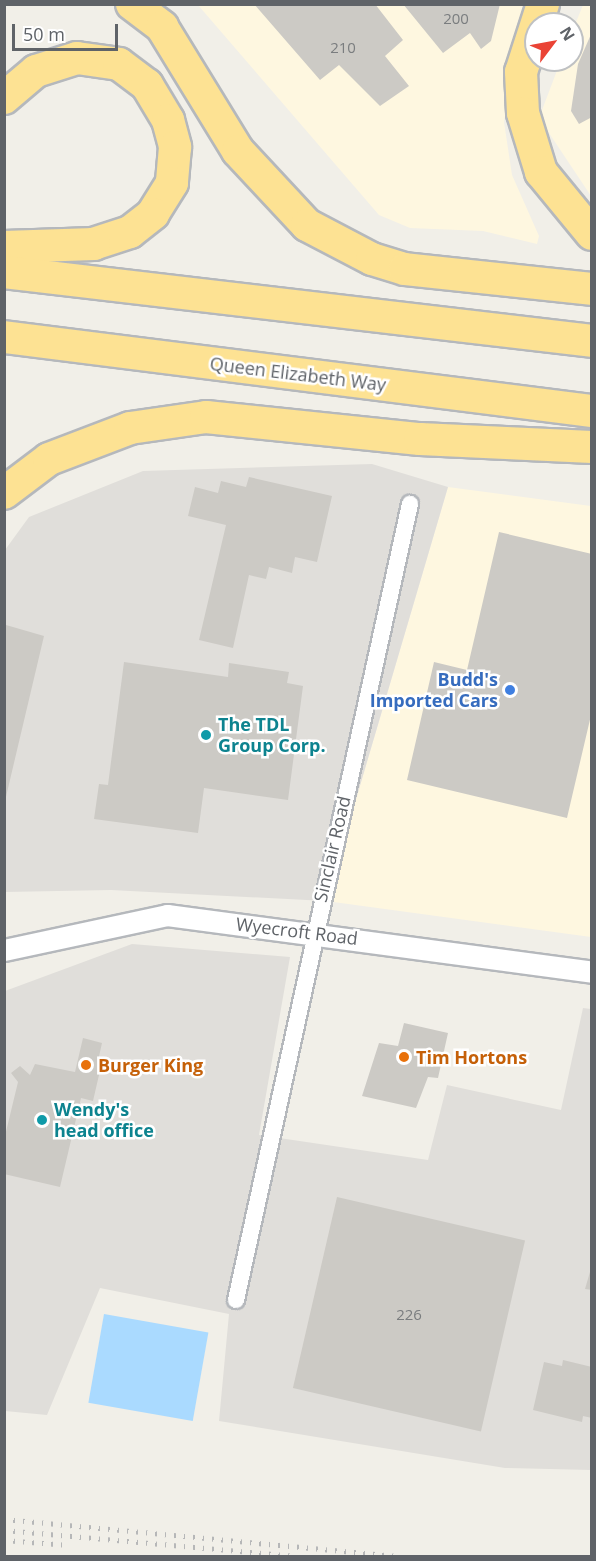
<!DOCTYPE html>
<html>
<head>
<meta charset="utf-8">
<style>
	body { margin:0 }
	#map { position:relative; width:596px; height:1561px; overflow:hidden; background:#f1efe8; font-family:"Open Sans",sans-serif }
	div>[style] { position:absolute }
	.commercial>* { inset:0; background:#fef7e0 }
	.industrial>* { inset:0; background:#e0deda }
	.water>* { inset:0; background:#aadaff; transform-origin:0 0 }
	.building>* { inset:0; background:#cccac5; transform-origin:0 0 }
	.roads { filter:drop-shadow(2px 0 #b5b8bc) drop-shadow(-2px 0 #b5b8bc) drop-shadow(0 2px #b5b8bc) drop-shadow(0 -2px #b5b8bc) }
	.minor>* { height:16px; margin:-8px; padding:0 8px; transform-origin:8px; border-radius:8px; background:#fff }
	.tertiary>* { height:21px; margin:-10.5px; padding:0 10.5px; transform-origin:10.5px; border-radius:10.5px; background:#fff }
	.motorway>* { height:32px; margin:-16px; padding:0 16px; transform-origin:16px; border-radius:16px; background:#fde293 }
	.rail>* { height:4.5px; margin-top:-2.25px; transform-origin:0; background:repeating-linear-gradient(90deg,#b6b7b8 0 1.5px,transparent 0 9.5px) }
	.dots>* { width:16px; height:16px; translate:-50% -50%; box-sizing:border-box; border:3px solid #fff; border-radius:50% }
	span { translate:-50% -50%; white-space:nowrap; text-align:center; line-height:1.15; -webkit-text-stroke:5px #fff; paint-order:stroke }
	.number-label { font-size:15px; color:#7a7d7f }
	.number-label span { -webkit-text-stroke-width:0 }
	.street-label { font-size:18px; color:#5f6368 }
	.shop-label { font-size:18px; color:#366cbe; font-weight:700 }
	.right { translate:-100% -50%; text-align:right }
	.culture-label { font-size:18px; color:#0d838f; font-weight:700 }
	.left { translate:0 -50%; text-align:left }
	.food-label { font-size:18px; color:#c56008; font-weight:700 }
	.frame { position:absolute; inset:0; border:6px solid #5f6368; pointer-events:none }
	.north { position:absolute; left:524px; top:12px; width:60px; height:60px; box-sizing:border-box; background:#fff; border:2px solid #bfc1c3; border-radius:50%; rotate:58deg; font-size:16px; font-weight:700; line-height:24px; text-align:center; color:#5f6368 }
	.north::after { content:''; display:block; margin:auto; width:21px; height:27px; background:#ea4335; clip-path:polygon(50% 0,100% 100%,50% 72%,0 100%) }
	.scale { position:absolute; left:12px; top:24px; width:106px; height:27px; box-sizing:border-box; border:3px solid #5f6368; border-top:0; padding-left:8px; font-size:18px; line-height:21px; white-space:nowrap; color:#5f6368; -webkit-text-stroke:4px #fff; paint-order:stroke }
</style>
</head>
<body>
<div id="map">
	<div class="commercial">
		<div style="clip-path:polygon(198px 5px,524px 5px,504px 122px,512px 175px,539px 236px,537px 244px,483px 231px,410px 228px,379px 215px)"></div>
		<div style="clip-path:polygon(583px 5px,591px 5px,591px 196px,539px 118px,561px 60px,572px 60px,572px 32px)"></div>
		<div style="clip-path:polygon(448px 487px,591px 506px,591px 937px,326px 901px)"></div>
	</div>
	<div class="industrial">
		<div style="clip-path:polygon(372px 464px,448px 487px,326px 901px,111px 890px,5px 892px,5px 550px,29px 517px,143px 471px)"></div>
		<div style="clip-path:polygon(132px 944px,290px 957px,259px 1135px,428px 1160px,447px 1085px,561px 1110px,583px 1008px,591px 1009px,591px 1470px,505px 1468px,219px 1421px,229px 1314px,100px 1288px,47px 1415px,5px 1411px,5px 991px)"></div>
	</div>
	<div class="water">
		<div style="left:104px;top:1314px;width:106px;height:90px;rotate:10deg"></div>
	</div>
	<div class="building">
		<div style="clip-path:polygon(254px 4px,375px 4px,403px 40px,385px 56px,409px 86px,380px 106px,339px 65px,320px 80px)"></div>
		<div style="clip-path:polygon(403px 4px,500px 4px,491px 41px,481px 49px,470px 33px,443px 53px)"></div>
		<div style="clip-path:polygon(592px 32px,592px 117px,579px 124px,571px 111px,578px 64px)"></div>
		<div style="clip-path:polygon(249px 477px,332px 496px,317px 562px,295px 557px,292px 573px,269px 567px,266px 579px,249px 575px,233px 648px,199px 640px,226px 525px,188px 516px,195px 487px,218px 493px,221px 481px,246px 487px)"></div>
		<div style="clip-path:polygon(499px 532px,592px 554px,592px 711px,567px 818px,407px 780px,434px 662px,467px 670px)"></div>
		<div style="clip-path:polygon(6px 625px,44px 636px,5px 801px,4px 630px)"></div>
		<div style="clip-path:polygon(124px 662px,228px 677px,229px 663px,289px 672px,287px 683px,303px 686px,288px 800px,204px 788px,198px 833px,94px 819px,99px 784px,108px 785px)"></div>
		<div style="clip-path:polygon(404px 1023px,448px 1033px,438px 1078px,428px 1077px,416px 1108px,362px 1096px,379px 1043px,398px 1046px)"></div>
		<div style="clip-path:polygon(83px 1038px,102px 1043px,98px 1061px,102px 1062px,93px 1101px,81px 1098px,60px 1187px,4px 1174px,4px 1140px,18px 1082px,11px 1073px,20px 1066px,30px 1075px,35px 1064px,75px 1072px)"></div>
		<div style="left:337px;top:1197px;width:193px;height:196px;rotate:13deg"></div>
		<div style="clip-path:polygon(592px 1265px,592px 1290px,585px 1289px)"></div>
		<div style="clip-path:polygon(563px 1360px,592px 1367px,592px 1418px,583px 1416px,582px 1422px,533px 1410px,544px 1362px,562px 1366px)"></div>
	</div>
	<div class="roads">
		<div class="minor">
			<div style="left:236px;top:1300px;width:815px;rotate:-77.67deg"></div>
		</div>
		<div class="tertiary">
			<div style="left:4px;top:950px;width:167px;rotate:-12.1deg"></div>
			<div style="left:167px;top:915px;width:429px;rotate:7.6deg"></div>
		</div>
		<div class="motorway">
			<div style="left:132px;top:4px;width:38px;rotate:37deg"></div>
			<div style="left:162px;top:27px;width:145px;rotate:58.5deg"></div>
			<div style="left:238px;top:151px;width:101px;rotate:47deg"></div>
			<div style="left:307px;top:225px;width:73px;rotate:27.6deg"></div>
			<div style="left:372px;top:259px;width:34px;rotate:17deg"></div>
			<div style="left:405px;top:269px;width:188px;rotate:6.1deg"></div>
			<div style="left:543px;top:4px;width:71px;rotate:107.9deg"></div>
			<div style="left:521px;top:72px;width:41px;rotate:87.2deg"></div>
			<div style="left:523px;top:113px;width:62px;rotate:73deg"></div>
			<div style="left:541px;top:172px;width:80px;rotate:50.6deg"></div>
			<div style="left:4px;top:98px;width:42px;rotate:-40.2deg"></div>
			<div style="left:36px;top:71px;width:43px;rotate:-17.6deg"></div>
			<div style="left:77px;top:58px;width:42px;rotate:8.1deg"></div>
			<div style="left:119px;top:64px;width:35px;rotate:37deg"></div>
			<div style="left:147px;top:85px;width:41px;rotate:59deg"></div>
			<div style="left:168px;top:120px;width:28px;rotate:75deg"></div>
			<div style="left:175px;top:147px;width:36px;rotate:95deg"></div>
			<div style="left:172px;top:183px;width:36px;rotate:122deg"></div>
			<div style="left:153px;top:214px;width:29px;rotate:142deg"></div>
			<div style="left:130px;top:232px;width:38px;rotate:162deg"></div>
			<div style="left:94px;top:244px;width:90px;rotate:178.1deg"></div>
			<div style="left:4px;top:272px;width:592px;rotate:6.69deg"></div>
			<div style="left:4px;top:337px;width:593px;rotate:7.17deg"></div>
			<div style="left:4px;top:493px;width:56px;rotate:-37.1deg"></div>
			<div style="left:49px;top:459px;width:87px;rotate:-20.9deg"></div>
			<div style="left:130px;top:428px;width:77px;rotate:-8.2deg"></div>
			<div style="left:206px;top:417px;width:215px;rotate:5.9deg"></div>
			<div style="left:420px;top:439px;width:172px;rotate:2.7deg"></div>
		</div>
	</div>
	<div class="rail">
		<div style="left:4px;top:1519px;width:397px;rotate:5.4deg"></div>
		<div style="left:4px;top:1530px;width:293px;rotate:5.1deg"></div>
		<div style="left:4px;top:1540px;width:65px;rotate:4.4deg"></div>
	</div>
	<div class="dots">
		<div style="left:510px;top:690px;background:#3f7fe0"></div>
		<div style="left:206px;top:735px;background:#0f9aa8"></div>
		<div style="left:404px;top:1057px;background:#e8710a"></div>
		<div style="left:86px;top:1065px;background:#e8710a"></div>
		<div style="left:42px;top:1120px;background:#0f9aa8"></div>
	</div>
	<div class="number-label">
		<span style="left:456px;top:19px">200</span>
		<span style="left:343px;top:48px">210</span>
		<span style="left:409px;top:1315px">226</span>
	</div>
	<div class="street-label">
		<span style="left:298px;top:374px;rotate:7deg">Queen Elizabeth Way</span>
		<span style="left:332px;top:849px;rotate:-77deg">Sinclair Road</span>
		<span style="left:297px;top:931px;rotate:7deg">Wyecroft Road</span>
	</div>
	<div class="shop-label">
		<span class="right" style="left:498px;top:690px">Budd's<br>Imported Cars</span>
	</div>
	<div class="culture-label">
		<span class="left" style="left:218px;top:735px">The TDL<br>Group Corp.</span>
		<span class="left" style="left:54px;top:1120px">Wendy's<br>head office</span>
	</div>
	<div class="food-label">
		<span class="left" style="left:416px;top:1057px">Tim Hortons</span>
		<span class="left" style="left:98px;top:1065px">Burger King</span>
	</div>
	<div class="frame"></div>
	<div class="north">N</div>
	<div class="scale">50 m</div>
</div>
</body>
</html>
